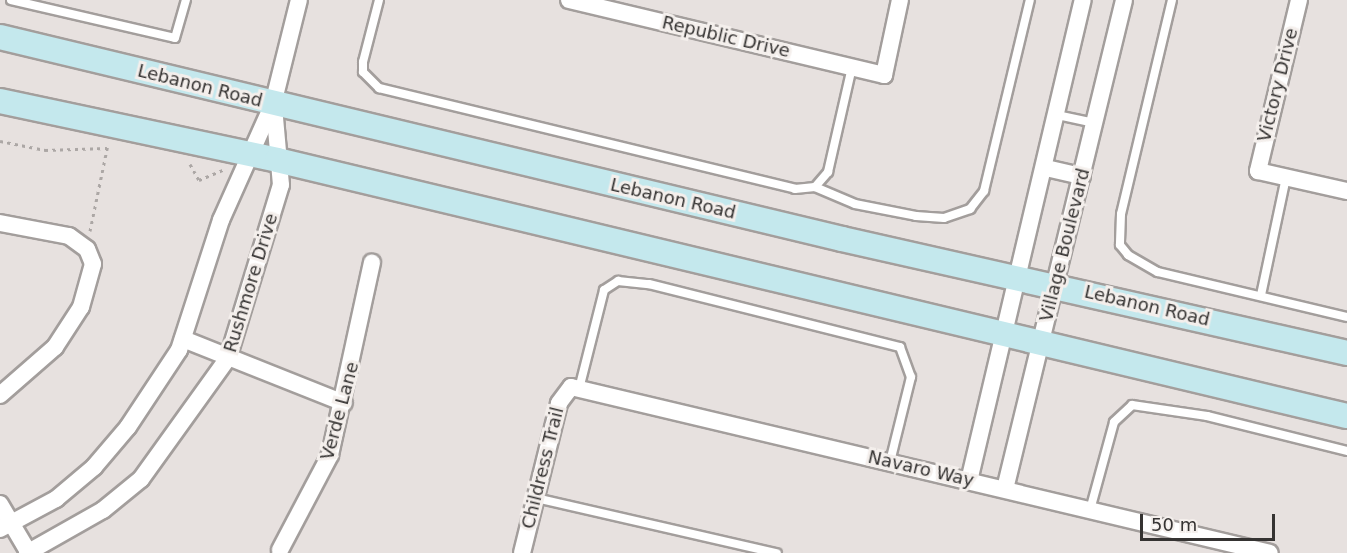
<!DOCTYPE html>
<html>
<head>
<meta charset="utf-8">
<style>
	body { margin:0 }
	#map { position:relative; width:1347px; height:553px; overflow:hidden; background:#e7e1df; font-family:"DejaVu Sans",sans-serif }
	div>[style] { position:absolute }
	.path>* { height:3px; margin-top:-1.5px; transform-origin:0; background:repeating-linear-gradient(90deg,#aca7a5 0 3px,transparent 0 7.5px) }
	.roads { filter:drop-shadow(2px 0 #a39e9c) drop-shadow(-2px 0 #a39e9c) drop-shadow(0 2px #a39e9c) drop-shadow(0 -2px #a39e9c) }
	.lane>* { height:8px; margin:-4px; padding:0 4px; transform-origin:4px; border-radius:4px; background:#fff }
	.street>* { height:16px; margin:-8px; padding:0 8px; transform-origin:8px; border-radius:8px; background:#fff }
	.secondary>* { height:24px; margin:-12px; padding:0 12px; transform-origin:12px; border-radius:12px; background:#c4e8ed }
	span { translate:-50% -50%; white-space:nowrap; text-align:center; line-height:1.15; -webkit-text-stroke:6px #f4efec; paint-order:stroke }
	.street-label { font-size:18px; color:#353332 }
	.scale { position:absolute; left:1140px; top:514px; width:135px; height:27px; box-sizing:border-box; border:3px solid #353332; border-top:0; padding-left:8px; font-size:18px; line-height:21px; white-space:nowrap; color:#353332; -webkit-text-stroke:4px #f4efec; paint-order:stroke }
</style>
</head>
<body>
<div id="map">
	<div class="path">
		<div style="left:0;top:141px;width:46px;rotate:11.3deg"></div>
		<div style="left:45px;top:150px;width:62px;rotate:-1.8deg"></div>
		<div style="left:190px;top:164px;width:18px;rotate:61deg"></div>
		<div style="left:199px;top:180px;width:26px;rotate:-23deg"></div>
		<div style="left:90px;top:231px;width:89px;rotate:-78.3deg"></div>
	</div>
	<div class="roads">
		<div class="lane">
			<div style="left:11px;top:0;width:168px;rotate:13deg"></div>
			<div style="left:175px;top:38px;width:40px;rotate:-74deg"></div>
			<div style="left:379px;top:0;width:64px;rotate:104.5deg"></div>
			<div style="left:363px;top:62px;width:10px;rotate:90deg"></div>
			<div style="left:363px;top:72px;width:23px;rotate:45deg"></div>
			<div style="left:379px;top:88px;width:428px;rotate:13.6deg"></div>
			<div style="left:795px;top:189px;width:20px;rotate:-6deg"></div>
			<div style="left:815px;top:187px;width:20px;rotate:-49deg"></div>
			<div style="left:828px;top:172px;width:108px;rotate:-77.1deg"></div>
			<div style="left:1172px;top:0;width:220px;rotate:103.4deg"></div>
			<div style="left:1121px;top:214px;width:31px;rotate:92deg"></div>
			<div style="left:1120px;top:245px;width:13px;rotate:51deg"></div>
			<div style="left:1128px;top:255px;width:34px;rotate:30deg"></div>
			<div style="left:1158px;top:272px;width:194px;rotate:13.4deg"></div>
			<div style="left:1057px;top:115px;width:38px;rotate:12deg"></div>
			<div style="left:815px;top:187px;width:43px;rotate:23deg"></div>
			<div style="left:855px;top:204px;width:62px;rotate:11.1deg"></div>
			<div style="left:916px;top:216px;width:28px;rotate:4deg"></div>
			<div style="left:944px;top:218px;width:28px;rotate:-19deg"></div>
			<div style="left:970px;top:209px;width:23px;rotate:-52deg"></div>
			<div style="left:984px;top:191px;width:196px;rotate:-76.5deg"></div>
			<div style="left:1261px;top:295px;width:121px;rotate:-78deg"></div>
			<div style="left:579px;top:389px;width:102px;rotate:-75.8deg"></div>
			<div style="left:604px;top:290px;width:17px;rotate:-33deg"></div>
			<div style="left:618px;top:281px;width:31px;rotate:6deg"></div>
			<div style="left:649px;top:284px;width:259px;rotate:14.1deg"></div>
			<div style="left:900px;top:347px;width:32px;rotate:70deg"></div>
			<div style="left:911px;top:377px;width:88px;rotate:103.9deg"></div>
			<div style="left:536px;top:498px;width:247px;rotate:12.9deg"></div>
			<div style="left:1090px;top:510px;width:91px;rotate:-74.7deg"></div>
			<div style="left:1114px;top:422px;width:25px;rotate:-43deg"></div>
			<div style="left:1132px;top:405px;width:76px;rotate:8.3deg"></div>
			<div style="left:1207px;top:416px;width:144px;rotate:14deg"></div>
		</div>
		<div class="street">
			<div style="left:569px;top:0;width:324px;rotate:13.4deg"></div>
			<div style="left:884px;top:75px;width:77px;rotate:-78deg"></div>
			<div style="left:1299px;top:0;width:176px;rotate:103.5deg"></div>
			<div style="left:1258px;top:171px;width:91px;rotate:12.7deg"></div>
			<div style="left:1046px;top:168px;width:37px;rotate:13deg"></div>
			<div style="left:0;top:223px;width:70px;rotate:10.7deg"></div>
			<div style="left:69px;top:236px;width:22px;rotate:36deg"></div>
			<div style="left:87px;top:249px;width:16px;rotate:68deg"></div>
			<div style="left:93px;top:264px;width:45px;rotate:105.6deg"></div>
			<div style="left:81px;top:307px;width:48px;rotate:123deg"></div>
			<div style="left:55px;top:347px;width:73px;rotate:138.9deg"></div>
			<div style="left:183px;top:339px;width:173px;rotate:21.7deg"></div>
			<div style="left:969px;top:481px;width:494px;rotate:-76.7deg"></div>
			<div style="left:1005px;top:489px;width:503px;rotate:-76.32deg"></div>
			<div style="left:0;top:504px;width:57px;rotate:59.4deg"></div>
			<div style="left:0;top:529px;width:64px;rotate:-28.2deg"></div>
			<div style="left:56px;top:499px;width:50px;rotate:-40.1deg"></div>
			<div style="left:94px;top:467px;width:52px;rotate:-49.6deg"></div>
			<div style="left:128px;top:427px;width:92px;rotate:-56.5deg"></div>
			<div style="left:179px;top:350px;width:137px;rotate:-72.1deg"></div>
			<div style="left:221px;top:220px;width:127px;rotate:-65.9deg"></div>
			<div style="left:273px;top:104px;width:107px;rotate:-76deg"></div>
			<div style="left:280px;top:550px;width:107px;rotate:-62.2deg"></div>
			<div style="left:330px;top:455px;width:197px;rotate:-77.7deg"></div>
			<div style="left:27px;top:553px;width:87px;rotate:-29.5deg"></div>
			<div style="left:103px;top:510px;width:49px;rotate:-39.2deg"></div>
			<div style="left:141px;top:479px;width:149px;rotate:-54.3deg"></div>
			<div style="left:228px;top:358px;width:181px;rotate:-73deg"></div>
			<div style="left:281px;top:185px;width:78px;rotate:-95.1deg"></div>
			<div style="left:522px;top:553px;width:154px;rotate:-76.1deg"></div>
			<div style="left:559px;top:403px;width:20px;rotate:-53deg"></div>
			<div style="left:571px;top:387px;width:718px;rotate:13.36deg"></div>
		</div>
		<div class="secondary">
			<div style="left:0;top:37px;width:866px;rotate:13.49deg"></div>
			<div style="left:842px;top:239px;width:518px;rotate:12.72deg"></div>
			<div style="left:0;top:101px;width:283px;rotate:12deg"></div>
			<div style="left:277px;top:160px;width:1100px;rotate:13.46deg"></div>
		</div>
	</div>
	<div class="street-label">
		<span style="left:726px;top:37px;rotate:13deg">Republic Drive</span>
		<span style="left:1278px;top:85px;rotate:-76deg">Victory Drive</span>
		<span style="left:200px;top:86px;rotate:14deg">Lebanon Road</span>
		<span style="left:673px;top:199px;rotate:13deg">Lebanon Road</span>
		<span style="left:1065px;top:245px;rotate:-76deg">Village Boulevard</span>
		<span style="left:251px;top:283px;rotate:-73deg">Rushmore Drive</span>
		<span style="left:1147px;top:306px;rotate:13deg">Lebanon Road</span>
		<span style="left:340px;top:411px;rotate:-75deg">Verde Lane</span>
		<span style="left:543px;top:468px;rotate:-76deg">Childress Trail</span>
		<span style="left:921px;top:469px;rotate:13deg">Navaro Way</span>
	</div>
	<div class="scale">50 m</div>
</div>
</body>
</html>
